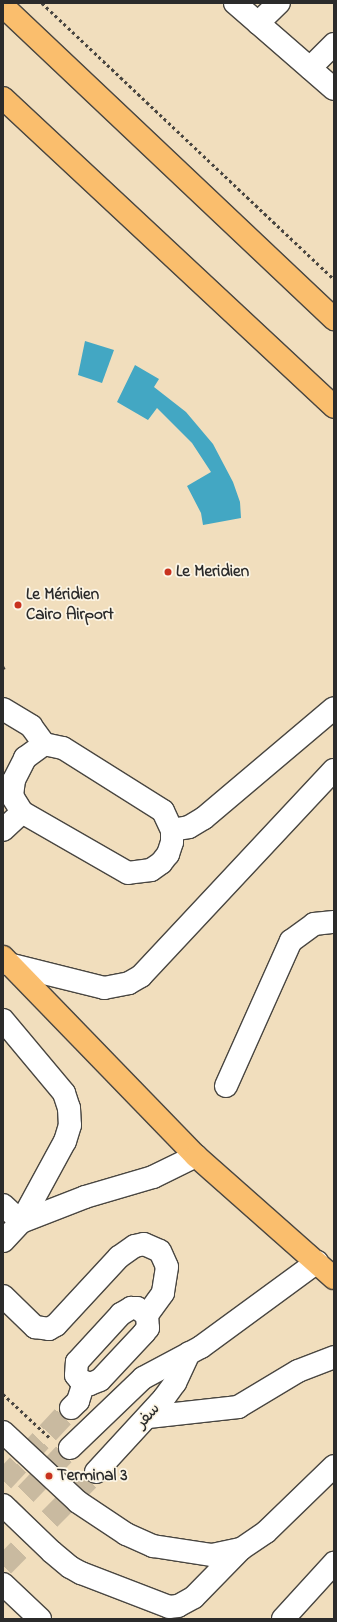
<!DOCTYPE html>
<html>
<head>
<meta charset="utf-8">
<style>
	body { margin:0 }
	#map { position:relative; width:337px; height:1622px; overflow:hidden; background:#f1debd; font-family:"Indie Flower","Playpen Sans Arabic",sans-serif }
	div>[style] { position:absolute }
	.water>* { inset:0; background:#43a7c3 }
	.minor-tunnel>* { height:22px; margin-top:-11px; transform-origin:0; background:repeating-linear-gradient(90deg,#c9baa0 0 22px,transparent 0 33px) }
	.path>* { height:2.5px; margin-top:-1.25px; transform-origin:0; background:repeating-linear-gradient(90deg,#494641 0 3px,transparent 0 6px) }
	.roads { filter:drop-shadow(1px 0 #494641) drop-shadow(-1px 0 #494641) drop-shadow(0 1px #494641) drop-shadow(0 -1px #494641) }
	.minor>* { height:22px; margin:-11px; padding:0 11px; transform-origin:11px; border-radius:11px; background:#fff }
	.major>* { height:22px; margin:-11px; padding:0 11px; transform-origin:11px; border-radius:11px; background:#fabe6d }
	.dots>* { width:11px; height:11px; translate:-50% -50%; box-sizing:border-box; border:2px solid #fcf5e5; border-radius:50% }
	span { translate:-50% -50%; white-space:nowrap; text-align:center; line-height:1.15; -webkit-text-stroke:3.5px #fcf5e5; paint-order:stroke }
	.poi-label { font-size:17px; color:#2b2b2b; font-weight:700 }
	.left { translate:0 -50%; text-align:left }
	.street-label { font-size:17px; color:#2b2b2b }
	.frame { position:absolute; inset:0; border:4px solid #2b2b2b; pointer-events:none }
</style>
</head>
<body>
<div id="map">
	<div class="water">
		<div style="clip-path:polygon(85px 341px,114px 350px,102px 383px,78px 375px)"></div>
		<div style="clip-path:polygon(135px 365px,159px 379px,154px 387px,186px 412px,213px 444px,233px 482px,240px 502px,241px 518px,203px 525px,201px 513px,187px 486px,211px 472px,192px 443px,157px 408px,148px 420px,117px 402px)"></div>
	</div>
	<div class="minor-tunnel">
		<div style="left:3px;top:1481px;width:100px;rotate:-47deg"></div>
		<div style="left:3px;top:1518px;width:97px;rotate:-46.3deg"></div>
		<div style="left:3px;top:1566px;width:132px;rotate:-45.3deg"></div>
	</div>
	<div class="path">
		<div style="left:42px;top:3px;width:402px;rotate:43.4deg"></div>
		<div style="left:3px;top:668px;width:2px;rotate:-27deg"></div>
		<div style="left:3px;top:1394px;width:64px;rotate:43.1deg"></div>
	</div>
	<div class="roads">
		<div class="minor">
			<div style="left:235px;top:3px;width:131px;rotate:41deg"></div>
			<div style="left:258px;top:23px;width:29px;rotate:-44deg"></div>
			<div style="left:310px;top:68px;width:34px;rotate:-45deg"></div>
			<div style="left:3px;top:709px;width:33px;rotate:31deg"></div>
			<div style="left:31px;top:726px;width:22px;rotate:54deg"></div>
			<div style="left:44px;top:744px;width:19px;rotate:12deg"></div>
			<div style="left:63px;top:748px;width:118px;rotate:32.2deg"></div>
			<div style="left:163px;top:811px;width:21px;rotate:65deg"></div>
			<div style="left:172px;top:830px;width:12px;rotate:90deg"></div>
			<div style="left:172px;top:842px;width:13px;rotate:108deg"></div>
			<div style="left:168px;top:854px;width:11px;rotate:128deg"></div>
			<div style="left:161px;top:863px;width:12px;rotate:145deg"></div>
			<div style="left:151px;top:870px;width:23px;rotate:173deg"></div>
			<div style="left:128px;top:873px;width:122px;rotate:-150.1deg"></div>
			<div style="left:22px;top:812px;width:19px;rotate:-122deg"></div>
			<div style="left:12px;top:796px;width:16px;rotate:-83deg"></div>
			<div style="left:14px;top:780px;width:25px;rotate:-63deg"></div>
			<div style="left:25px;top:758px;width:24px;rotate:-36deg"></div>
			<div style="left:3px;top:830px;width:26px;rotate:-43deg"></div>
			<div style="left:172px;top:830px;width:17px;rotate:-10deg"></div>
			<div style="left:189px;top:827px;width:17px;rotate:-31deg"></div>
			<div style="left:204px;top:818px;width:170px;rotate:-40.2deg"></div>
			<div style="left:8px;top:964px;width:99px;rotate:14deg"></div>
			<div style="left:104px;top:988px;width:25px;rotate:-11deg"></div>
			<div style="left:129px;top:983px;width:14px;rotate:-30deg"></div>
			<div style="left:141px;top:976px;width:282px;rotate:-46.9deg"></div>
			<div style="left:3px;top:1020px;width:95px;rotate:50.1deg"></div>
			<div style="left:64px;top:1093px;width:16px;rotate:72deg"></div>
			<div style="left:69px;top:1108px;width:17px;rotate:87deg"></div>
			<div style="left:70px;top:1125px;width:17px;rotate:107deg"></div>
			<div style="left:65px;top:1141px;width:92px;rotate:118.5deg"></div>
			<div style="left:21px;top:1222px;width:26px;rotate:133deg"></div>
			<div style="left:226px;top:1086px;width:159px;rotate:-65.9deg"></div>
			<div style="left:291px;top:941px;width:29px;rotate:-36deg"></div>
			<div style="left:314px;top:924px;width:20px;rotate:-6deg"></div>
			<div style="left:3px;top:1205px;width:25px;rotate:43deg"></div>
			<div style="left:21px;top:1222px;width:69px;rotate:-21.3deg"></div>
			<div style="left:85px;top:1197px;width:71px;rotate:-16.4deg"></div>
			<div style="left:153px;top:1177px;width:48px;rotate:-26deg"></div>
			<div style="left:3px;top:1296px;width:45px;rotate:44.1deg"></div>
			<div style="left:35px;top:1327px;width:14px;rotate:8deg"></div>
			<div style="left:49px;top:1329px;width:8px;rotate:-30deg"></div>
			<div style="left:56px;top:1325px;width:93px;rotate:-47.2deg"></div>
			<div style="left:119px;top:1257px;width:19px;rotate:-35deg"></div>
			<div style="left:135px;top:1246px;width:9px;rotate:-13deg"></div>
			<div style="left:144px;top:1244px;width:17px;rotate:24deg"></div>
			<div style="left:160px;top:1251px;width:17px;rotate:66deg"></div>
			<div style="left:167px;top:1267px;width:26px;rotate:99deg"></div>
			<div style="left:163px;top:1293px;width:27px;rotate:126deg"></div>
			<div style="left:131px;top:1308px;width:6px"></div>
			<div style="left:137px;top:1308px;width:12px;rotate:35deg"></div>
			<div style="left:147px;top:1315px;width:13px;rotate:86deg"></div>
			<div style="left:148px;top:1328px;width:6px;rotate:129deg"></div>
			<div style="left:144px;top:1333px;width:64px;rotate:133.1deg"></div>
			<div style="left:100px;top:1380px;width:11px;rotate:158deg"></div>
			<div style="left:90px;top:1384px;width:11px;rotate:-158deg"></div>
			<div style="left:80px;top:1380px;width:6px;rotate:-129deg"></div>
			<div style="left:76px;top:1375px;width:13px;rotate:-86deg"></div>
			<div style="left:77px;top:1362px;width:65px;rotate:-47.5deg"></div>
			<div style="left:121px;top:1314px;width:12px;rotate:-31deg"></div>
			<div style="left:71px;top:1408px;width:10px;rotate:-45deg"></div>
			<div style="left:78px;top:1401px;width:19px;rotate:-72deg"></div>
			<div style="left:148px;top:1417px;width:91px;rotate:-6.3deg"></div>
			<div style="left:238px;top:1407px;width:70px;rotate:-31deg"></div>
			<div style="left:298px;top:1371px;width:39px;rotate:-21deg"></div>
			<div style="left:3px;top:1432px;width:103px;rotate:43deg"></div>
			<div style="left:78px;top:1502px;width:58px;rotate:33.7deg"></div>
			<div style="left:126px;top:1534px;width:30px;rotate:24deg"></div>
			<div style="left:153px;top:1546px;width:60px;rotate:8.7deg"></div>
			<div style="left:212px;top:1555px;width:30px;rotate:-12deg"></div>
			<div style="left:241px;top:1549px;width:30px;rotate:-34deg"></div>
			<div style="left:266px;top:1532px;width:95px;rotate:-44.1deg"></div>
			<div style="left:70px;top:1448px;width:101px;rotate:-43.8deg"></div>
			<div style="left:143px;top:1378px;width:66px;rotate:-28.1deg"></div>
			<div style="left:201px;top:1347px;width:144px;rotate:-36.2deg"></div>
			<div style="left:96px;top:1472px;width:100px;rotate:-47.4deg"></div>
			<div style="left:164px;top:1398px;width:19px;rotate:-54deg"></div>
			<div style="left:175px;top:1383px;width:33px;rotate:-65deg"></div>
			<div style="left:3px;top:1505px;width:68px;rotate:43.8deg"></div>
			<div style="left:52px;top:1552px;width:23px;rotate:40deg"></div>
			<div style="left:70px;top:1567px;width:13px;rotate:29deg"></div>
			<div style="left:81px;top:1573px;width:94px;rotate:21.1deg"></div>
			<div style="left:169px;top:1607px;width:9px;rotate:-6deg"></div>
			<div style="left:178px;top:1606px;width:18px;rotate:-29deg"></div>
			<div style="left:194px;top:1597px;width:67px;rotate:-45.6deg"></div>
			<div style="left:3px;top:1584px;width:51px;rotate:43.4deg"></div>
			<div style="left:283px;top:1619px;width:76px;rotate:-47.7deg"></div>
		</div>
		<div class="major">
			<div style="left:3px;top:6px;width:456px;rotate:43.4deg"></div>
			<div style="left:3px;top:98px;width:453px;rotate:43deg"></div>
			<div style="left:3px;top:957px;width:277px;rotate:45.9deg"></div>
			<div style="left:196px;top:1156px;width:184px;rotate:41.5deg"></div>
		</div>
	</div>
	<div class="dots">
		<div style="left:168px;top:572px;background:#c8321e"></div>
		<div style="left:18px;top:605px;background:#c8321e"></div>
		<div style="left:49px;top:1476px;background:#c8321e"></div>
	</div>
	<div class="poi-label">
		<span class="left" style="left:176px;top:572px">Le Meridien</span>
		<span class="left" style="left:26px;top:605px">Le Méridien<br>Cairo Airport</span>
		<span class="left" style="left:57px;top:1476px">Terminal 3</span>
	</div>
	<div class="street-label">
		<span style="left:148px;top:1416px;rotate:-48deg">سفر</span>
	</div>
	<div class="frame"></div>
</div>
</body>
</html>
